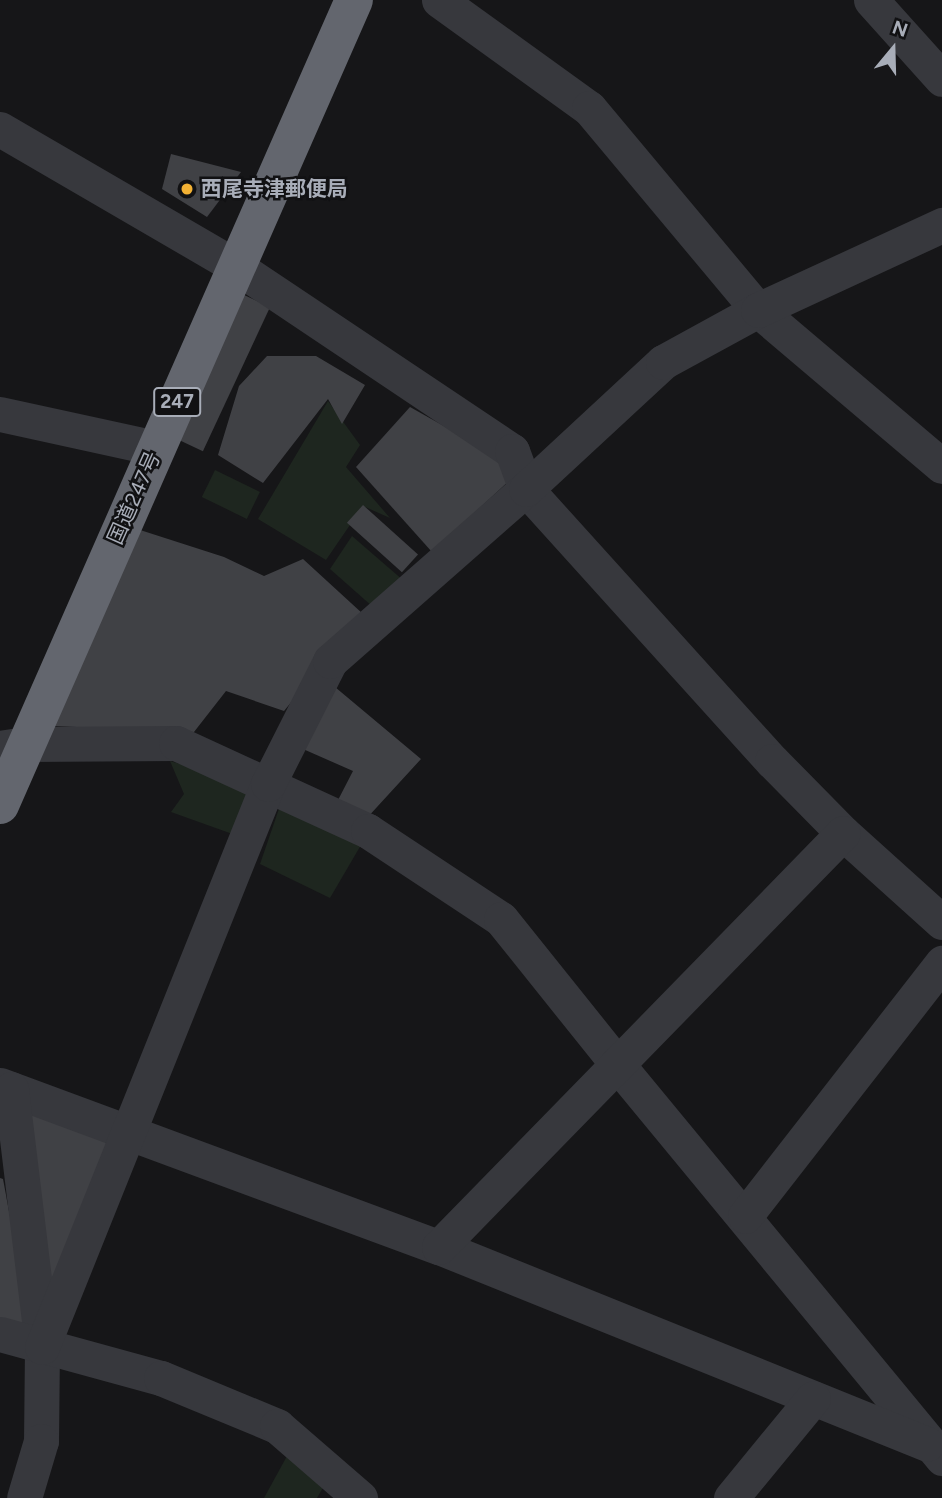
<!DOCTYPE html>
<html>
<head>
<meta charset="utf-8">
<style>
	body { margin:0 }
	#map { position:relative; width:942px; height:1498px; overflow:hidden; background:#161618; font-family:Figtree,"Noto Sans JP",sans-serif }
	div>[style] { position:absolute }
	.green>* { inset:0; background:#1e261f; transform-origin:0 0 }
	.building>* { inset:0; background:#404145; transform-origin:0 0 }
	.minor>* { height:35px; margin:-17.5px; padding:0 17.5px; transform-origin:17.5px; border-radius:17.5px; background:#37383d }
	.highway>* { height:38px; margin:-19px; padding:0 19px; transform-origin:19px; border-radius:19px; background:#63666e }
	.dots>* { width:19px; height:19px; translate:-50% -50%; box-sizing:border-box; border:4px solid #111113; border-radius:50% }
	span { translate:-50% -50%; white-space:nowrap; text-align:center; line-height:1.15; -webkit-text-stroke:5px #111113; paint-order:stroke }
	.shield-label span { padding:2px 5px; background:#111113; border:2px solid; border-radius:5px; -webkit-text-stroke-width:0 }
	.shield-label { font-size:19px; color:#a8adb8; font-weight:700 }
	.poi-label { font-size:21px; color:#a8adb8; font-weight:700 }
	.left { translate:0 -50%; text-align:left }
	.street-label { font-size:21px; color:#a8adb8 }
	.north { position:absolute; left:858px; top:14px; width:70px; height:70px; -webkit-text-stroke:5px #111113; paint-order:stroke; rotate:19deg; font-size:19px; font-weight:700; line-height:28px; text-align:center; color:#a8adb8 }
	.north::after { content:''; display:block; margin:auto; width:24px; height:32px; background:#a8adb8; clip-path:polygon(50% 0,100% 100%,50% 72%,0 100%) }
</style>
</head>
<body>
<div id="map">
	<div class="green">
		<div style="clip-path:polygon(328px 401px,360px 445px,346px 467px,390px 518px,363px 506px,326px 560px,258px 519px)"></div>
		<div style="left:215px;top:470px;width:50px;height:30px;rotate:26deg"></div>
		<div style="clip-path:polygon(352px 536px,404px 581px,373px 607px,330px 569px)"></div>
		<div style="clip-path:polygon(170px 761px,257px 787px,238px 836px,171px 812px,184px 794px)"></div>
		<div style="clip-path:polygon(281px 803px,361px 845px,330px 898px,260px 864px)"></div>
		<div style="clip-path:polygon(287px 1456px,324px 1486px,317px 1498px,264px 1498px)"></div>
	</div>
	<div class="building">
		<div style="clip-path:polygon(171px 154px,241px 172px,207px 217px,162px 189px)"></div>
		<div style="left:242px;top:294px;width:31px;height:159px;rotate:25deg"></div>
		<div style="clip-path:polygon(267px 356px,316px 356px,365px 385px,342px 424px,328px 399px,263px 483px,218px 455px,239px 386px)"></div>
		<div style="clip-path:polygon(410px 407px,501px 458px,510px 480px,432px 552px,356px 467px)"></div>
		<div style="left:363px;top:505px;width:74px;height:24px;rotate:42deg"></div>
		<div style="clip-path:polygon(137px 529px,224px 557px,264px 576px,303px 559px,363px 614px,284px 711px,226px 691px,194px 732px,53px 726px)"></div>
		<div style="clip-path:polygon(335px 687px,421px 759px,366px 819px,337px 802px,353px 771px,303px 749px)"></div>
		<div style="clip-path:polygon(25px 1111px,112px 1143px,47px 1299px)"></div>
		<div style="clip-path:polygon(0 1178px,3px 1179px,32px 1335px,0 1325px)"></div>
	</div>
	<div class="minor">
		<div style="left:439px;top:0;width:185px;rotate:35.8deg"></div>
		<div style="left:589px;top:108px;width:263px;rotate:50.1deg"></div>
		<div style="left:758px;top:310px;width:241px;rotate:40.3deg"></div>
		<div style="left:871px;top:0;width:106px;rotate:48.1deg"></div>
		<div style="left:0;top:129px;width:274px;rotate:30.2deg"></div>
		<div style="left:237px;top:267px;width:331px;rotate:33.8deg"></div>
		<div style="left:512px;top:451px;width:40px;rotate:69.8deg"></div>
		<div style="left:526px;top:489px;width:367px;rotate:47.9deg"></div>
		<div style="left:772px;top:761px;width:101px;rotate:45.4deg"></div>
		<div style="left:843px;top:833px;width:133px;rotate:42deg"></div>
		<div style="left:0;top:414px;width:160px;rotate:12.3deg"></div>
		<div style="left:0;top:748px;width:26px;rotate:-9deg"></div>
		<div style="left:26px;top:744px;width:150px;rotate:-0.4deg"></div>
		<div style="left:176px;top:743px;width:211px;rotate:24.6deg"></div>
		<div style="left:368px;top:831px;width:159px;rotate:33.5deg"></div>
		<div style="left:501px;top:919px;width:186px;rotate:51.3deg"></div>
		<div style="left:617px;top:1064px;width:511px;rotate:50.48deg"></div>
		<div style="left:0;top:1085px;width:468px;rotate:20.3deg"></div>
		<div style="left:439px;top:1247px;width:526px;rotate:21.98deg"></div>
		<div style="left:11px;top:1089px;width:260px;rotate:83.1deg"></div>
		<div style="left:42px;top:1347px;width:94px;rotate:90.6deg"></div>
		<div style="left:41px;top:1441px;width:59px;rotate:106.6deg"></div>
		<div style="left:745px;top:1216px;width:321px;rotate:-52.1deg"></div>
		<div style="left:439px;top:1247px;width:578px;rotate:-45.7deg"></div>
		<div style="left:0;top:1334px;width:167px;rotate:15.3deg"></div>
		<div style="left:161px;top:1378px;width:126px;rotate:22.5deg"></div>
		<div style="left:277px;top:1426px;width:110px;rotate:40.9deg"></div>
		<div style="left:42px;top:1347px;width:607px;rotate:-68.13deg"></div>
		<div style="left:268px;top:784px;width:138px;rotate:-63.2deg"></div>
		<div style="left:330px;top:661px;width:261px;rotate:-41.3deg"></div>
		<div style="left:526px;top:489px;width:187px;rotate:-42.8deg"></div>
		<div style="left:663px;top:362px;width:108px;rotate:-28.7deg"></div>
		<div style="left:758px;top:310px;width:203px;rotate:-24.8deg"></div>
		<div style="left:731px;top:1498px;width:129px;rotate:-50.6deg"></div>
	</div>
	<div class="highway">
		<div style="left:0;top:805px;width:879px;rotate:-66.26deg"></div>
	</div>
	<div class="dots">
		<div style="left:187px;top:189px;background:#f2b134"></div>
	</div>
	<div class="shield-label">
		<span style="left:177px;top:402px">247</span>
	</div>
	<div class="poi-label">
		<span class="left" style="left:201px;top:189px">西尾寺津郵便局</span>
	</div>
	<div class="street-label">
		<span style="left:134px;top:498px;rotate:-66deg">国道247号</span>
	</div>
	<div class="north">N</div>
</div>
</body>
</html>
